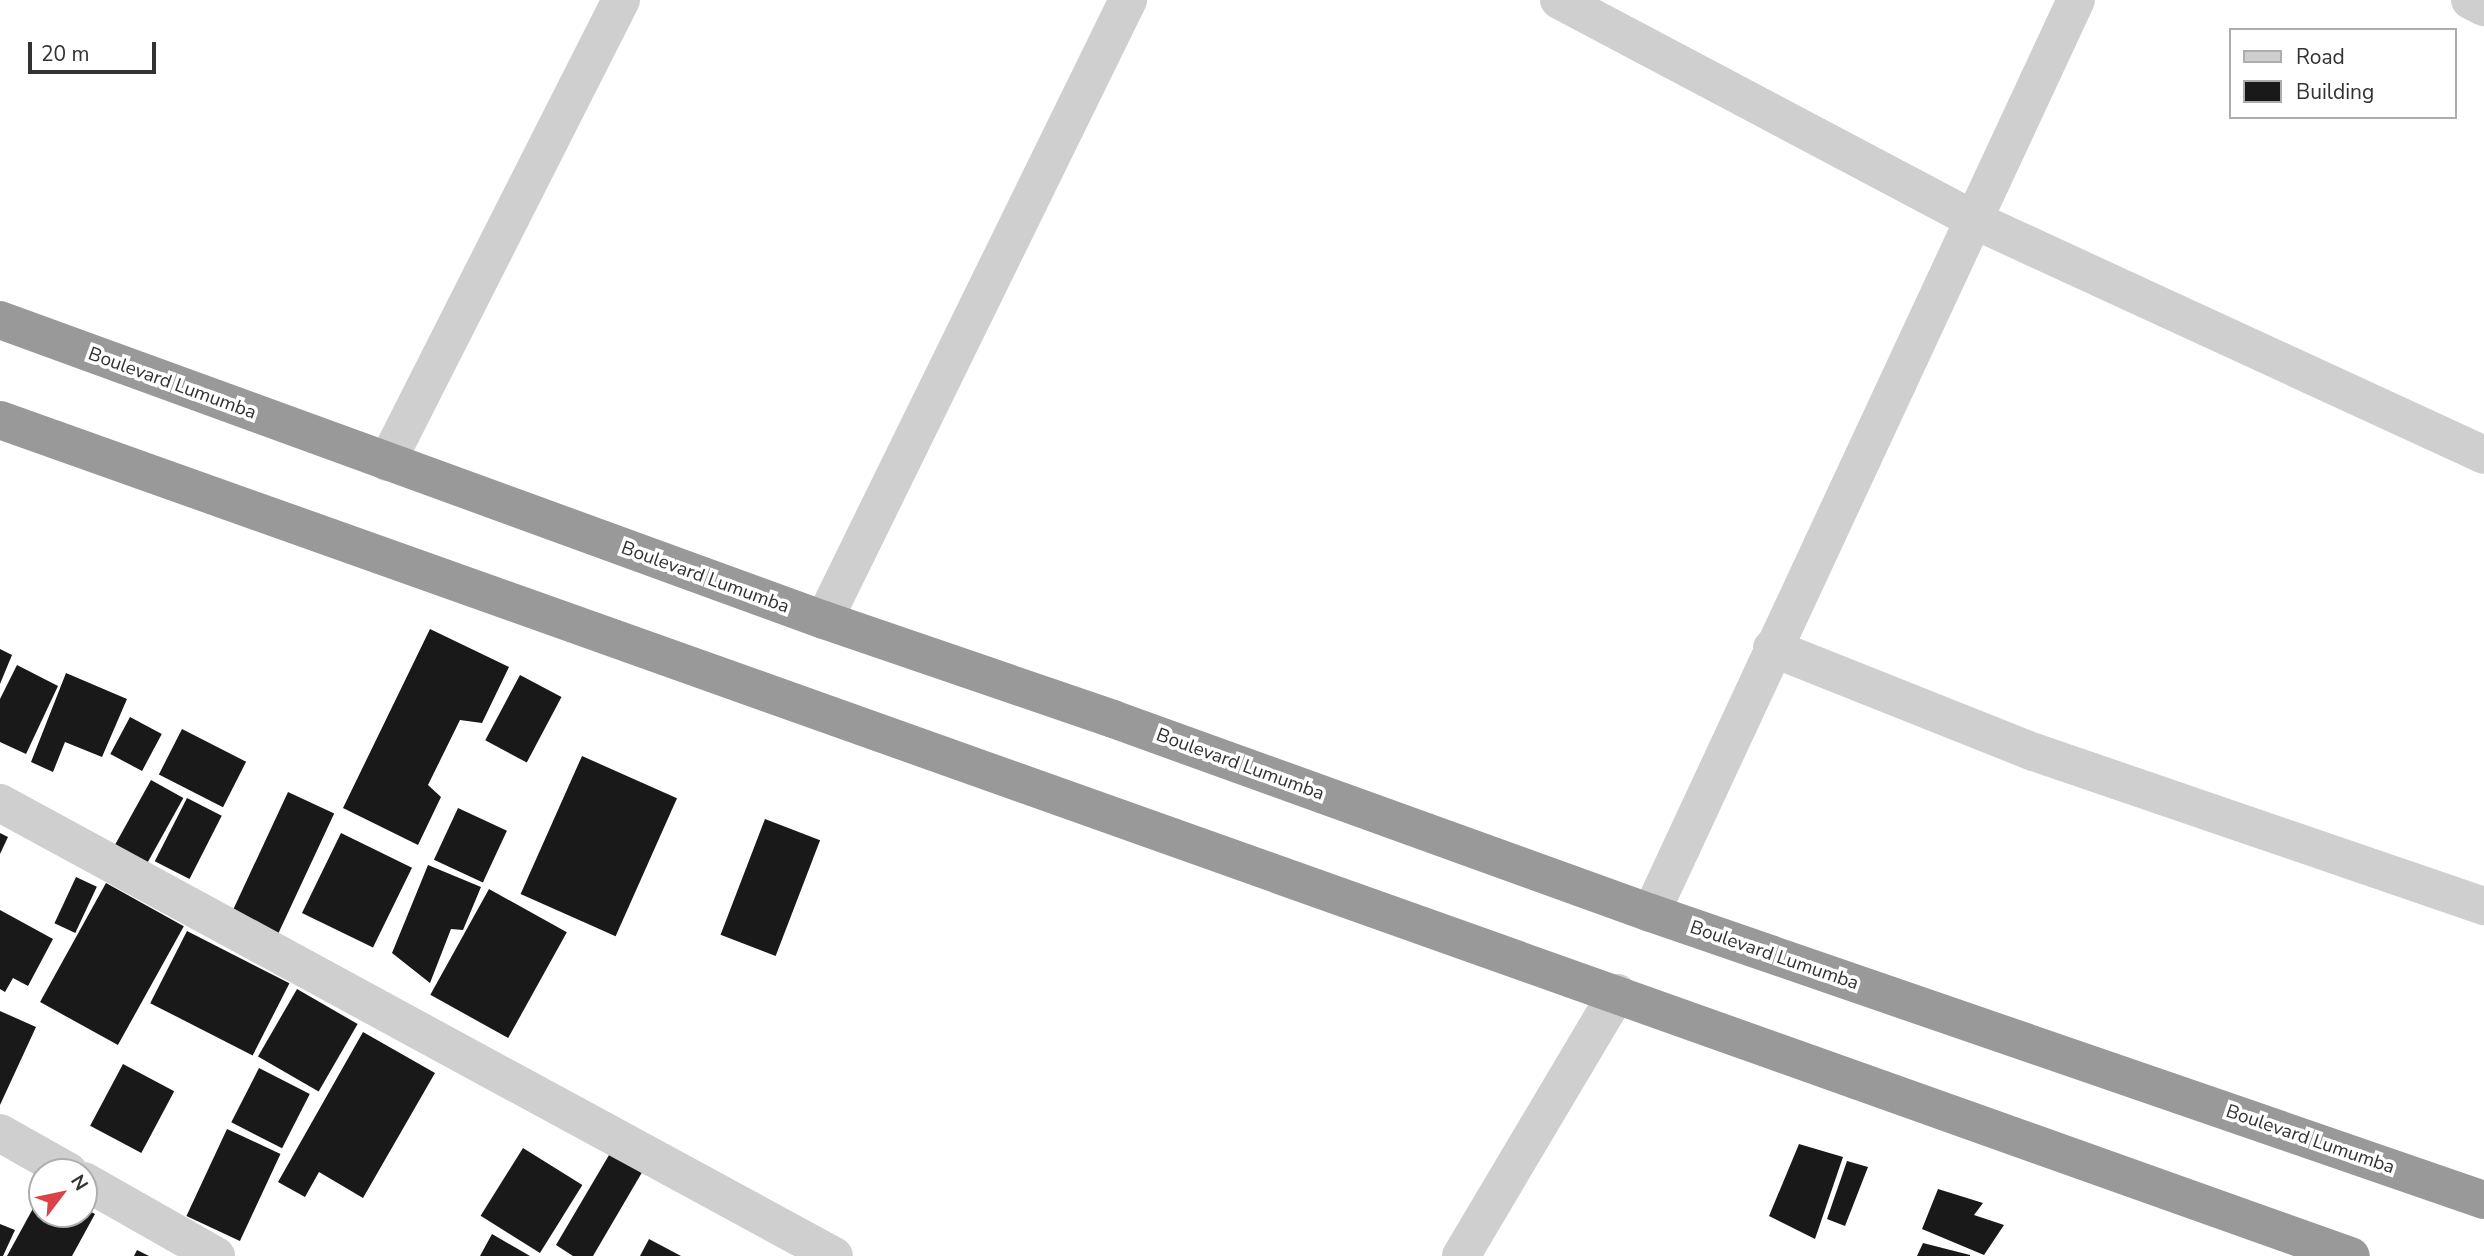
<!DOCTYPE html>
<html>
<head>
<meta charset="utf-8">
<style>
	body { margin:0 }
	#map { position:relative; width:2484px; height:1256px; overflow:hidden; background:#fff; font-family:"Nunito Sans",sans-serif }
	div>[style] { position:absolute }
	.building>* { inset:0; background:#191919; transform-origin:0 0 }
	.minor>* { height:38px; margin:-19px; padding:0 19px; transform-origin:19px; border-radius:19px; background:#cfcfcf }
	.highway>* { height:38px; margin:-19px; padding:0 19px; transform-origin:19px; border-radius:19px; background:#999 }
	span { translate:-50% -50%; white-space:nowrap; text-align:center; line-height:1.15; -webkit-text-stroke:7px #fff; paint-order:stroke }
	.street-label { font-size:19px; color:#323232 }
	.legend { position:absolute; left:2229px; top:28px; width:228px; height:91px; box-sizing:border-box; background:#fff; border:2px solid #adadad; margin:0; padding:9px 12px; list-style:none; font-size:21px; color:#323232 }
	.legend li { display:flex; align-items:center; gap:14px; height:35px }
	.legend b { width:35px; border:2px solid #adadad }
	.north { position:absolute; left:28px; top:1158px; width:70px; height:70px; box-sizing:border-box; background:#fff; border:2px solid #adadad; border-radius:50%; rotate:58deg; font-size:19px; font-weight:700; line-height:28px; text-align:center; color:#323232 }
	.north::after { content:''; display:block; margin:auto; width:24px; height:32px; background:#da4247; clip-path:polygon(50% 0,100% 100%,50% 72%,0 100%) }
	.scale { position:absolute; left:28px; top:42px; width:128px; height:32px; box-sizing:border-box; border:4px solid #323232; border-top:0; padding-left:9px; font-size:21px; line-height:24px; white-space:nowrap; color:#323232; -webkit-text-stroke:5px #fff; paint-order:stroke }
</style>
</head>
<body>
<div id="map">
	<div class="building">
		<div style="clip-path:polygon(430px 629px,509px 667px,482px 723px,460px 720px,428px 785px,441px 797px,418px 845px,343px 808px)"></div>
		<div style="clip-path:polygon(0 649px,12px 655px,0 684px)"></div>
		<div style="clip-path:polygon(17px 665px,58px 686px,26px 754px,0 742px,0 699px)"></div>
		<div style="clip-path:polygon(66px 673px,127px 699px,102px 757px,65px 742px,53px 772px,31px 762px)"></div>
		<div style="left:520px;top:675px;width:47px;height:74px;rotate:28deg"></div>
		<div style="left:130px;top:717px;width:36px;height:42px;rotate:28deg"></div>
		<div style="left:182px;top:729px;width:72px;height:51px;rotate:27deg"></div>
		<div style="left:582px;top:756px;width:104px;height:151px;rotate:24deg"></div>
		<div style="left:151px;top:780px;width:37px;height:75px;rotate:29deg"></div>
		<div style="left:288px;top:792px;width:51px;height:134px;rotate:25deg"></div>
		<div style="left:187px;top:798px;width:39px;height:71px;rotate:27deg"></div>
		<div style="left:458px;top:808px;width:54px;height:57px;rotate:25deg"></div>
		<div style="left:765px;top:819px;width:59px;height:124px;rotate:21deg"></div>
		<div style="clip-path:polygon(0 833px,8px 837px,0 854px)"></div>
		<div style="left:341px;top:833px;width:79px;height:89px;rotate:26deg"></div>
		<div style="clip-path:polygon(428px 865px,481px 887px,463px 930px,451px 929px,430px 983px,392px 953px)"></div>
		<div style="left:76px;top:877px;width:23px;height:51px;rotate:25deg"></div>
		<div style="left:106px;top:883px;width:89px;height:136px;rotate:29deg"></div>
		<div style="left:489px;top:889px;width:89px;height:121px;rotate:29deg"></div>
		<div style="clip-path:polygon(0 910px,53px 939px,28px 986px,13px 978px,5px 992px,0 989px)"></div>
		<div style="left:187px;top:931px;width:115px;height:81px;rotate:27deg"></div>
		<div style="left:297px;top:989px;width:70px;height:78px;rotate:30deg"></div>
		<div style="clip-path:polygon(0 1011px,36px 1027px,0 1105px)"></div>
		<div style="clip-path:polygon(363px 1032px,435px 1073px,363px 1198px,319px 1172px,305px 1197px,278px 1182px)"></div>
		<div style="left:123px;top:1064px;width:58px;height:70px;rotate:28deg"></div>
		<div style="left:259px;top:1068px;width:57px;height:61px;rotate:27deg"></div>
		<div style="left:227px;top:1129px;width:59px;height:96px;rotate:25deg"></div>
		<div style="clip-path:polygon(1799px 1144px,1843px 1157px,1815px 1239px,1769px 1216px)"></div>
		<div style="left:523px;top:1148px;width:70px;height:80px;rotate:32deg"></div>
		<div style="clip-path:polygon(612px 1150px,644px 1169px,593px 1256px,573px 1256px,556px 1245px)"></div>
		<div style="clip-path:polygon(1847px 1161px,1868px 1167px,1845px 1226px,1827px 1219px)"></div>
		<div style="clip-path:polygon(1938px 1189px,1983px 1203px,1974px 1215px,2004px 1225px,1984px 1255px,1922px 1229px)"></div>
		<div style="clip-path:polygon(42px 1192px,42px 1214px,84px 1214px,84px 1208px,95px 1214px,72px 1256px,7px 1256px)"></div>
		<div style="clip-path:polygon(0 1224px,15px 1230px,3px 1256px,0 1256px)"></div>
		<div style="clip-path:polygon(492px 1234px,530px 1256px,480px 1256px)"></div>
		<div style="clip-path:polygon(649px 1239px,681px 1256px,640px 1256px)"></div>
		<div style="clip-path:polygon(1923px 1243px,1970px 1255px,1970px 1256px,1917px 1256px)"></div>
		<div style="clip-path:polygon(137px 1250px,149px 1256px,134px 1256px)"></div>
	</div>
	<div class="minor">
		<div style="left:1559px;top:0;width:472px;rotate:27.9deg"></div>
		<div style="left:1976px;top:221px;width:559px;rotate:24.73deg"></div>
		<div style="left:2470px;top:0;width:16px;rotate:27deg"></div>
		<div style="left:387px;top:462px;width:518px;rotate:-63.14deg"></div>
		<div style="left:824px;top:620px;width:691px;rotate:-63.88deg"></div>
		<div style="left:1772px;top:648px;width:282px;rotate:21.7deg"></div>
		<div style="left:2034px;top:752px;width:476px;rotate:18.9deg"></div>
		<div style="left:0;top:803px;width:949px;rotate:28.51deg"></div>
		<div style="left:1651px;top:913px;width:1007px;rotate:-65.04deg"></div>
		<div style="left:0;top:1133px;width:79px;rotate:29.5deg"></div>
		<div style="left:84px;top:1181px;width:152px;rotate:29.6deg"></div>
		<div style="left:1461px;top:1256px;width:306px;rotate:-59.3deg"></div>
	</div>
	<div class="highway">
		<div style="left:0;top:320px;width:877px;rotate:20.01deg"></div>
		<div style="left:824px;top:620px;width:305px;rotate:18.9deg"></div>
		<div style="left:1113px;top:719px;width:572px;rotate:19.83deg"></div>
		<div style="left:1651px;top:913px;width:881px;rotate:19.01deg"></div>
		<div style="left:0;top:420px;width:2495px;rotate:19.58deg"></div>
	</div>
	<div class="street-label">
		<span style="left:172px;top:384px;rotate:20deg">Boulevard Lumumba</span>
		<span style="left:705px;top:578px;rotate:20deg">Boulevard Lumumba</span>
		<span style="left:1240px;top:765px;rotate:20deg">Boulevard Lumumba</span>
		<span style="left:1774px;top:956px;rotate:19deg">Boulevard Lumumba</span>
		<span style="left:2310px;top:1140px;rotate:19deg">Boulevard Lumumba</span>
	</div>
	<ul class="legend">
	<li><b style="height:9px;background:#cfcfcf"></b>Road</li>
	<li><b style="height:19px;background:#191919"></b>Building</li>
	</ul>
	<div class="north">N</div>
	<div class="scale">20 m</div>
</div>
</body>
</html>
